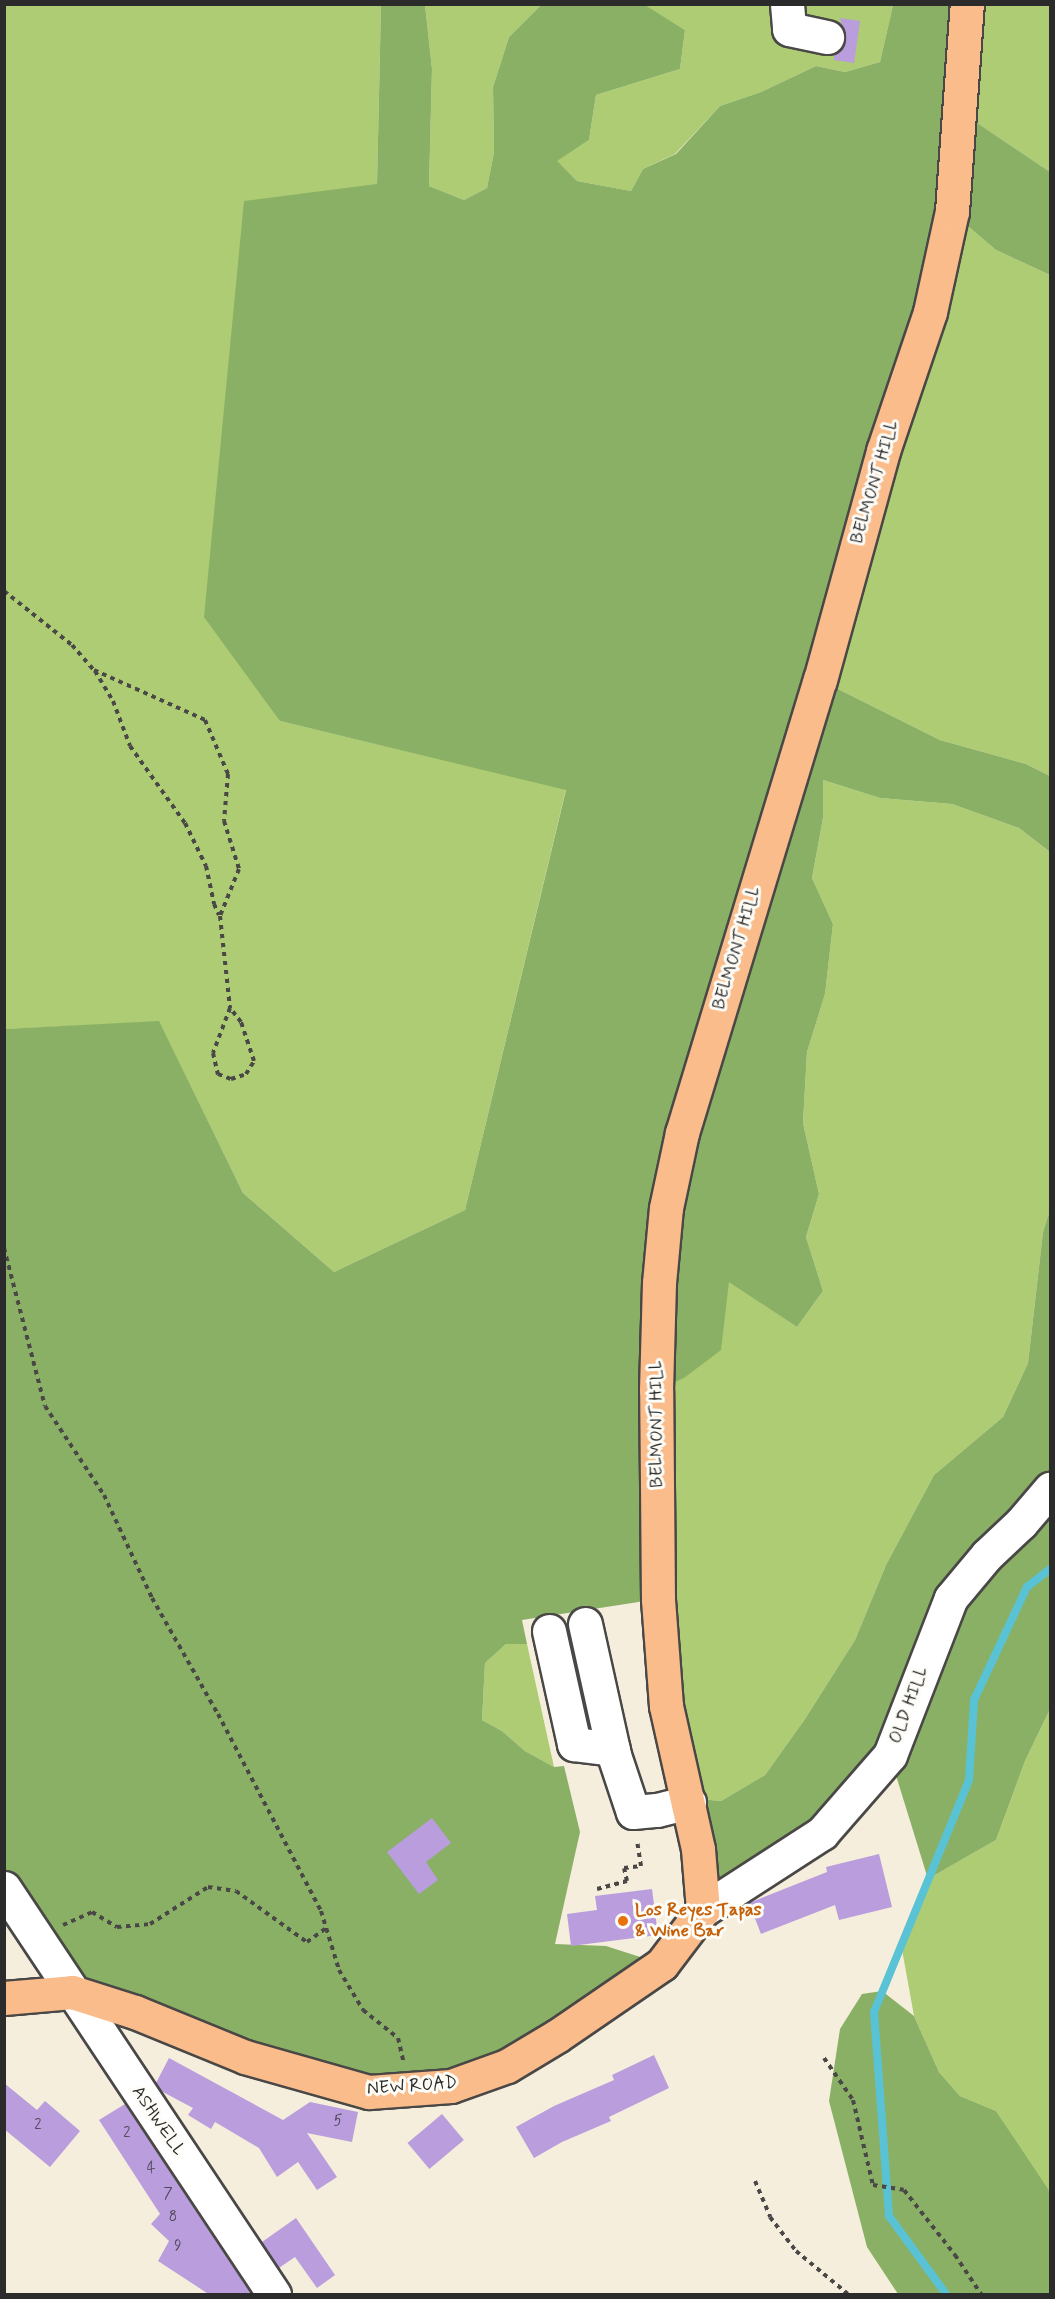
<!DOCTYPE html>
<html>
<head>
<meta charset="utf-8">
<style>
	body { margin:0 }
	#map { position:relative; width:1055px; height:2299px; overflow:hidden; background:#f5eedc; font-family:Mynerve,sans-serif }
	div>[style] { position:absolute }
	.green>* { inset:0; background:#adcc73 }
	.forest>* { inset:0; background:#8ab065 }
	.stream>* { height:8px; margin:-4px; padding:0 4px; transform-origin:4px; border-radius:4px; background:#59c3d5 }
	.building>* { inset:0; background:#b99ddc; transform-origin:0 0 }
	.path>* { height:4px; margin-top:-2px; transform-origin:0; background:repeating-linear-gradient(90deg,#494846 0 4.5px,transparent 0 9px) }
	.roads { filter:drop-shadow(2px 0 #494846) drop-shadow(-2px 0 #494846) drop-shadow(0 2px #494846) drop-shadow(0 -2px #494846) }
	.minor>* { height:33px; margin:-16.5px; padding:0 16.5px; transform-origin:16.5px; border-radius:16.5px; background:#fff }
	.major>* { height:33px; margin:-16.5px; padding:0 16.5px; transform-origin:16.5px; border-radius:16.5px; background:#fabc8b }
	.dots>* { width:16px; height:16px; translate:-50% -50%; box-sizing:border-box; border:3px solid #fdfcf7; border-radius:50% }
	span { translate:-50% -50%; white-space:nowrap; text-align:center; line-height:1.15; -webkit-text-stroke:6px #fdfcf7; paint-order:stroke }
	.number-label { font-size:15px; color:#4e4857 }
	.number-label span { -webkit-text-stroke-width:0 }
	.street-label { font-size:18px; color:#2b2b2b }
	.food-label { font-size:18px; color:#c56008; font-weight:700 }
	.left { translate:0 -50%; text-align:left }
	.frame { position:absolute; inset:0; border:6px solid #2b2b2b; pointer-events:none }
</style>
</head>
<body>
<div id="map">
	<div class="green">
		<div style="clip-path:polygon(4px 5px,381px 5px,377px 185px,280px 721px,566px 789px,465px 1210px,334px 1272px,243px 1193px,159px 1022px,5px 1029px)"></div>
		<div style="clip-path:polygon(425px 5px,541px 5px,509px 37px,493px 87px,494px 152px,487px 188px,464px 200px,429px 186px,432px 69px)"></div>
		<div style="clip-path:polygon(644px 5px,893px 5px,880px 62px,845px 72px,816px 66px,761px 92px,720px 106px,675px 154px,643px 169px,631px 191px,577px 181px,556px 161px,589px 140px,596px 95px,680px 69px,685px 30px)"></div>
		<div style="clip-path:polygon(980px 5px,1050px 5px,1050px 172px,973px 120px)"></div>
		<div style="clip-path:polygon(963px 222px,996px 250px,1050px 275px,1050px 776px,1026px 764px,940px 740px,820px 680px)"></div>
		<div style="clip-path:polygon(823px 780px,880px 798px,952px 804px,1019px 828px,1050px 852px,1050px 1210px,1043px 1232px,1028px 1363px,1003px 1417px,934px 1475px,886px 1565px,855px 1640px,805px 1719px,765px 1775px,721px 1801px,688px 1798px,656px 1390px,729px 1281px,797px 1327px,823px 1291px,806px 1237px,819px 1194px,803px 1123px,807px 1052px,825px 994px,833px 924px,812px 878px,823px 818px)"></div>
		<div style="clip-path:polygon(506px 1644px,527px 1644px,554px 1767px,525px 1751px,502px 1731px,482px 1720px,485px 1663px)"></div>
		<div style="clip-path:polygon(1050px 1709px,1050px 2195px,996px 2111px,960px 2096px,939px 2072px,914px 2016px,901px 1944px,928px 1879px,996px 1840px,1025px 1761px)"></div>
	</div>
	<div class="forest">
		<div style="clip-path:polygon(381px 5px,425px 5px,432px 69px,429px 186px,464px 200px,487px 188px,494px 152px,493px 87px,509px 37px,541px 5px,645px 5px,685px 30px,680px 69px,596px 95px,589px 140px,557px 161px,577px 181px,631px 191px,643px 169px,676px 154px,720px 106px,761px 92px,816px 66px,845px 72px,880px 62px,893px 5px,952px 5px,938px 208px,820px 680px,940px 740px,1026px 764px,1050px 776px,1050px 852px,1019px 828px,952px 804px,880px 798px,823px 780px,823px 818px,812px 878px,833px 924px,825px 994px,807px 1052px,803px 1123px,819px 1194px,806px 1237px,823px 1291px,797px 1327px,729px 1282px,721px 1350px,684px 1378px,656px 1390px,658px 1599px,522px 1620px,527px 1644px,506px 1644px,485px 1663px,482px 1720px,502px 1731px,525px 1751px,554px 1767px,564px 1766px,580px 1832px,555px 1944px,606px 1946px,662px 1964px,507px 2066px,369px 2092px,72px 1992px,5px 1888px,4px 1029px,159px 1021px,243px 1193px,334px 1272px,465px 1210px,566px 790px,280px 721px,204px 617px,244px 201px,377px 184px)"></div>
		<div style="clip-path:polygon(973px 120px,1050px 172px,1050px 275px,996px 250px,963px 222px)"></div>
		<div style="clip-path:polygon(1050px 1210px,1050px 1709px,1025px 1761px,996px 1840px,928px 1879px,890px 1756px,703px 1910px,688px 1798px,721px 1801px,765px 1775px,805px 1719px,855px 1640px,886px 1565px,934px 1475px,1003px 1417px,1028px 1363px,1043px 1232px)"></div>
		<div style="clip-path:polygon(882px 1991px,914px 2016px,939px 2072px,960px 2096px,996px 2111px,1048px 2189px,1050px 2195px,1050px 2294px,898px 2294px,867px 2247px,829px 2101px,840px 2029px,862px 1994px)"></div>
	</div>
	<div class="stream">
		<div style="left:946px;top:2294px;width:97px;rotate:-126.2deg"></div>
		<div style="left:889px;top:2216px;width:205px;rotate:-94.2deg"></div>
		<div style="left:874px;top:2012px;width:251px;rotate:-67.7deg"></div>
		<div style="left:969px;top:1780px;width:80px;rotate:-86.4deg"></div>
		<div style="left:974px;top:1700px;width:125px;rotate:-64.9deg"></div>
		<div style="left:1027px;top:1587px;width:29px;rotate:-38deg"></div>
	</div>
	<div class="building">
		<div style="clip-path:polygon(840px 18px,860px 21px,854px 63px,834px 60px,834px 54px,841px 49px,845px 40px)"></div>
		<div style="clip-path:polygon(432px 1818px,451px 1843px,426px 1862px,438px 1880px,419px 1894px,387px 1852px)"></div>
		<div style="clip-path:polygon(879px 1854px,892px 1907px,839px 1920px,835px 1905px,761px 1934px,749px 1903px,827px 1872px,826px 1867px)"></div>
		<div style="clip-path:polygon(652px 1889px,658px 1935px,571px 1946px,567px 1914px,597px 1910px,595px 1896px)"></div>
		<div style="clip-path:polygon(654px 2055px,669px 2088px,609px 2117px,611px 2121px,562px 2142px,534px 2158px,516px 2127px,554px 2106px,614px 2080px,612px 2075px)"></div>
		<div style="clip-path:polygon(169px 2058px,283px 2120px,310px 2102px,358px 2112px,352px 2142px,307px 2133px,337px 2177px,317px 2190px,298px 2162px,277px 2177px,259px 2148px,215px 2122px,211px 2129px,188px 2115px,193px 2108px,161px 2091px,156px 2083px)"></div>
		<div style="clip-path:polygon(4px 2083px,37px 2110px,45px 2101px,80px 2131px,50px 2167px,4px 2129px)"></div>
		<div style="clip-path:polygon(125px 2104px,252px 2295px,210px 2295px,158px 2261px,169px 2241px,151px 2224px,160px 2214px,99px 2120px)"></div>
		<div style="left:442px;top:2114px;width:34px;height:45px;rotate:50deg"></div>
		<div style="clip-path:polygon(296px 2218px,335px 2275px,317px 2288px,295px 2257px,279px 2268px,262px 2242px)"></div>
	</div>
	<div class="path">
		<div style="left:4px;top:591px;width:87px;rotate:38.5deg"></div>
		<div style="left:72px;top:645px;width:33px;rotate:49deg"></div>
		<div style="left:94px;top:670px;width:122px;rotate:24.2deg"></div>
		<div style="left:205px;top:720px;width:59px;rotate:66.9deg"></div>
		<div style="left:228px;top:774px;width:47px;rotate:94.9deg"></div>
		<div style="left:224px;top:821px;width:50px;rotate:72.6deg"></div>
		<div style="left:239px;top:869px;width:51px;rotate:112deg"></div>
		<div style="left:220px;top:916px;width:93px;rotate:83.8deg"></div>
		<div style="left:230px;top:1008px;width:48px;rotate:110.7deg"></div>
		<div style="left:213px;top:1053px;width:22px;rotate:77deg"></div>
		<div style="left:218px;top:1074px;width:14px;rotate:21deg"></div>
		<div style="left:231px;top:1079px;width:16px;rotate:-18deg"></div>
		<div style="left:246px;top:1074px;width:15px;rotate:-58deg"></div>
		<div style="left:254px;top:1061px;width:41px;rotate:-108.4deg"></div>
		<div style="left:241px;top:1022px;width:18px;rotate:-128deg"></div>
		<div style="left:95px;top:671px;width:35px;rotate:59deg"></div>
		<div style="left:113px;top:701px;width:48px;rotate:69.3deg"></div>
		<div style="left:130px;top:746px;width:95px;rotate:54.5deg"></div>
		<div style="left:185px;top:823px;width:48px;rotate:64deg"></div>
		<div style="left:206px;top:866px;width:39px;rotate:78deg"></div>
		<div style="left:214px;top:904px;width:12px;rotate:66deg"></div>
		<div style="left:4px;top:1248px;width:163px;rotate:75.5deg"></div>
		<div style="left:45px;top:1406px;width:107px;rotate:56.5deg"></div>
		<div style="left:104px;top:1495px;width:114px;rotate:65deg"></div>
		<div style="left:152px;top:1598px;width:133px;rotate:60.4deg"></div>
		<div style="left:218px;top:1714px;width:222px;rotate:62.4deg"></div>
		<div style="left:321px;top:1911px;width:62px;rotate:73deg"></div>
		<div style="left:339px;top:1970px;width:47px;rotate:59deg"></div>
		<div style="left:363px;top:2010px;width:45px;rotate:38.7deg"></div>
		<div style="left:398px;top:2038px;width:23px;rotate:77deg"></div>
		<div style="left:597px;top:1889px;width:31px;rotate:-15deg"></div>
		<div style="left:627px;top:1881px;width:13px;rotate:-103deg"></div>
		<div style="left:624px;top:1868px;width:17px;rotate:-7deg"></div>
		<div style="left:641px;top:1866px;width:24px;rotate:-99deg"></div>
		<div style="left:63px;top:1925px;width:32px;rotate:-24deg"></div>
		<div style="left:92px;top:1912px;width:29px;rotate:31deg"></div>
		<div style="left:117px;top:1927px;width:33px;rotate:-5deg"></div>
		<div style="left:150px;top:1924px;width:69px;rotate:-32.5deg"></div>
		<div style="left:208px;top:1887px;width:28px;rotate:8deg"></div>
		<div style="left:236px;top:1891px;width:87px;rotate:35.7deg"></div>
		<div style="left:307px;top:1942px;width:24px;rotate:-36deg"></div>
		<div style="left:824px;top:2058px;width:51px;rotate:55.4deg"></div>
		<div style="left:853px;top:2100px;width:87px;rotate:76.8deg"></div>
		<div style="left:873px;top:2185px;width:31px;rotate:9deg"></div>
		<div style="left:904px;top:2190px;width:83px;rotate:51.9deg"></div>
		<div style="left:955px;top:2255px;width:47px;rotate:56.3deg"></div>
		<div style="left:755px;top:2181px;width:39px;rotate:67deg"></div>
		<div style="left:770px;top:2217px;width:43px;rotate:52.6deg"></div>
		<div style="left:796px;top:2251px;width:67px;rotate:39.6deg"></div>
	</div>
	<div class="roads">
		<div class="minor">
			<div style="left:787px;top:4px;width:25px;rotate:85deg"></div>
			<div style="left:789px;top:29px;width:39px;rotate:12deg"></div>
			<div style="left:585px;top:1624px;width:134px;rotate:77.5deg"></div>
			<div style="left:614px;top:1755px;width:60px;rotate:71.6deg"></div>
			<div style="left:633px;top:1812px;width:24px;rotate:-5deg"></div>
			<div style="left:657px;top:1810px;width:33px;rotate:-14deg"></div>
			<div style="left:549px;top:1631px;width:116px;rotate:77.5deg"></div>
			<div style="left:574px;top:1744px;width:39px;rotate:7deg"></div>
			<div style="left:4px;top:1888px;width:488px;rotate:56.4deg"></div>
			<div style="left:703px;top:1910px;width:142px;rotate:-32.9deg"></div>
			<div style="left:822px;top:1833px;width:103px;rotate:-48.9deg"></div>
			<div style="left:890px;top:1755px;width:168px;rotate:-68.8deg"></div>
			<div style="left:951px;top:1598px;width:56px;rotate:-50.1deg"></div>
			<div style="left:987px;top:1555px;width:47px;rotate:-43.3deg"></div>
			<div style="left:1021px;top:1523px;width:45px;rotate:-49.5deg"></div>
		</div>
		<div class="major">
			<div style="left:4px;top:1998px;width:68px;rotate:-5deg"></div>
			<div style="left:72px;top:1992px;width:66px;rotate:17.6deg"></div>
			<div style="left:135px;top:2012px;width:119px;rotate:22.2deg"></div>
			<div style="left:245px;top:2057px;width:129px;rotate:15.8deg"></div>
			<div style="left:369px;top:2092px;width:82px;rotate:-4.2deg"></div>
			<div style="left:451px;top:2086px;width:59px;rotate:-19.7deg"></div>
			<div style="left:507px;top:2066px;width:58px;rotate:-31deg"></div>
			<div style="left:557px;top:2036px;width:127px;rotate:-34.4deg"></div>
			<div style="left:662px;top:1964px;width:68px;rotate:-52.8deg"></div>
			<div style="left:703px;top:1910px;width:61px;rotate:-94.7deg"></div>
			<div style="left:698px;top:1849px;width:147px;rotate:-102.6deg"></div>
			<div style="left:666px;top:1706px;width:107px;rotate:-94.3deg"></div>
			<div style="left:658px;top:1599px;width:209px;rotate:-90.5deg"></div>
			<div style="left:656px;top:1390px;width:107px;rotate:-88.4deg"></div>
			<div style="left:659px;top:1283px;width:75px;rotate:-84.7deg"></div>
			<div style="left:666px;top:1208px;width:77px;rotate:-78deg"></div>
			<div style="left:682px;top:1133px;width:474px;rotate:-73.1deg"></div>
			<div style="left:820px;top:680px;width:238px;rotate:-74.6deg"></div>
			<div style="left:883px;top:451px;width:147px;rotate:-71.3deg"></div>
			<div style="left:930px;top:312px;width:103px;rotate:-77.7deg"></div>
			<div style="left:952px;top:211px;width:208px;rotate:-85.9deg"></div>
		</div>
	</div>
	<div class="dots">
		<div style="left:623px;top:1921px;background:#e8710a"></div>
	</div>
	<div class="number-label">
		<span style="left:338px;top:2122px">5</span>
		<span style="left:38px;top:2126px">2</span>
		<span style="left:127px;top:2134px">2</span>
		<span style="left:151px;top:2169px">4</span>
		<span style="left:168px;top:2195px">7</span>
		<span style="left:173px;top:2218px">8</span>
		<span style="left:178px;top:2247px">9</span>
	</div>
	<div class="street-label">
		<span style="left:875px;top:482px;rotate:-73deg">BELMONT HILL</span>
		<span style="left:737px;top:948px;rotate:-73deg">BELMONT HILL</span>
		<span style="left:657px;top:1424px;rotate:-90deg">BELMONT HILL</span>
		<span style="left:909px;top:1705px;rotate:-69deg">OLD HILL</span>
		<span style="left:412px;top:2086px;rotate:-4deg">NEW ROAD</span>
		<span style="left:158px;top:2121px;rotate:56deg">ASHWELL</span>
	</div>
	<div class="food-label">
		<span class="left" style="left:635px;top:1921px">Los Reyes Tapas<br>&amp; Wine Bar</span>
	</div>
	<div class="frame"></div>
</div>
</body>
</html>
